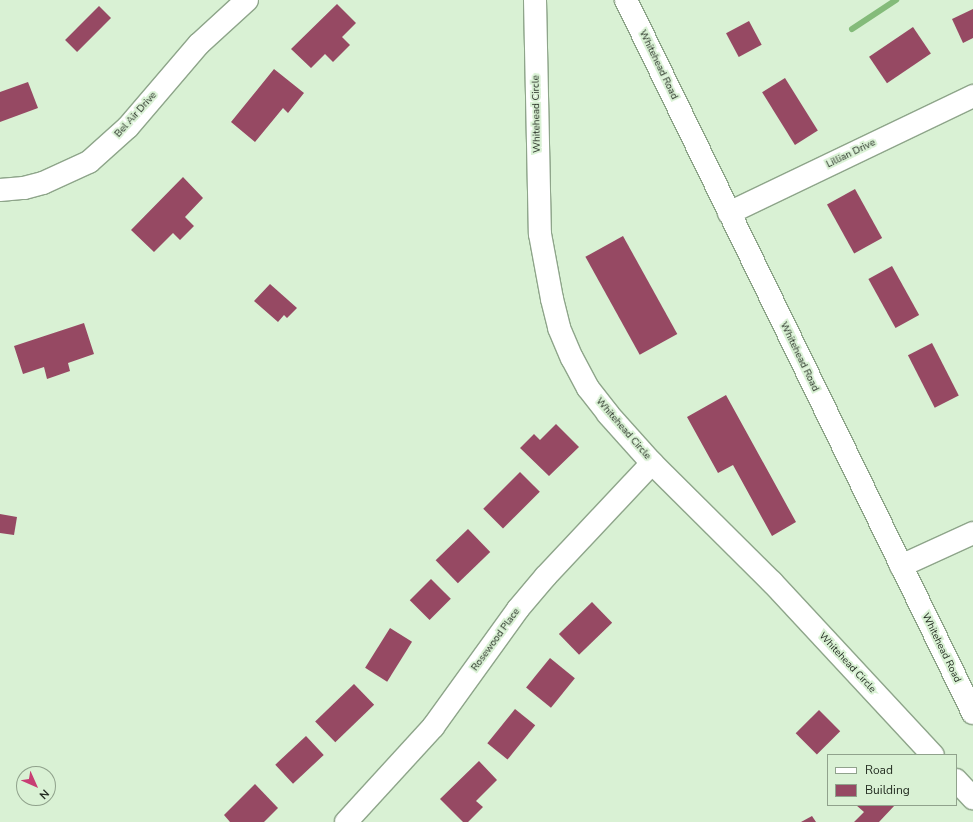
<!DOCTYPE html>
<html>
<head>
<meta charset="utf-8">
<style>
	body { margin:0 }
	#map { position:relative; width:973px; height:822px; overflow:hidden; background:#d9f1d4; font-family:"Nunito Sans",sans-serif }
	div>[style] { position:absolute }
	.stream>* { height:6px; margin:-3px; padding:0 3px; transform-origin:3px; border-radius:3px; background:#84bb7a }
	.building>* { inset:0; background:#964963; transform-origin:0 0 }
	.roads { filter:drop-shadow(1px 0 #8ea58a) drop-shadow(-1px 0 #8ea58a) drop-shadow(0 1px #8ea58a) drop-shadow(0 -1px #8ea58a) }
	.street>* { height:22px; margin:-11px; padding:0 11px; transform-origin:11px; border-radius:11px; background:#fff }
	.secondary>* { height:22px; margin:-11px; padding:0 11px; transform-origin:11px; border-radius:11px; background:#fff }
	span { translate:-50% -50%; white-space:nowrap; text-align:center; line-height:1.15; -webkit-text-stroke:4px #d9f1d4; paint-order:stroke }
	.street-label { font-size:10px; color:#232c21 }
	.legend { position:absolute; left:827px; top:754px; width:130px; height:52px; box-sizing:border-box; background:#d9f1d4; border:1px solid #90a28c; margin:0; padding:5px 7px; list-style:none; font-size:12px; color:#232c21 }
	.legend li { display:flex; align-items:center; gap:8px; height:20px }
	.legend b { width:20px; border:1px solid #90a28c }
	.north { position:absolute; left:16px; top:766px; width:40px; height:40px; box-sizing:border-box; background:#d9f1d4; border:1px solid #90a28c; border-radius:50%; rotate:135deg; font-size:11px; font-weight:700; line-height:16px; text-align:center; color:#232c21 }
	.north::after { content:''; display:block; margin:auto; width:14px; height:18px; background:#c83e74; clip-path:polygon(50% 0,100% 100%,50% 72%,0 100%) }
</style>
</head>
<body>
<div id="map">
	<div class="stream">
		<div style="left:852px;top:29px;width:53px;rotate:-33.4deg"></div>
	</div>
	<div class="building">
		<div style="clip-path:polygon(337px 4px,356px 23px,342px 37px,350px 45px,333px 62px,325px 54px,311px 68px,291px 49px)"></div>
		<div style="left:99px;top:6px;width:17px;height:48px;rotate:45deg"></div>
		<div style="clip-path:polygon(973px 9px,973px 38px,963px 43px,952px 19px)"></div>
		<div style="left:749px;top:21px;width:27px;height:26px;rotate:62deg"></div>
		<div style="left:913px;top:27px;width:32px;height:53px;rotate:56deg"></div>
		<div style="clip-path:polygon(274px 69px,304px 93px,288px 113px,283px 108px,255px 142px,231px 122px)"></div>
		<div style="left:785px;top:78px;width:62px;height:27px;rotate:58deg"></div>
		<div style="clip-path:polygon(28px 82px,38px 108px,0 122px,0 92px)"></div>
		<div style="clip-path:polygon(183px 177px,203px 198px,185px 217px,194px 226px,180px 240px,173px 233px,154px 252px,131px 230px)"></div>
		<div style="left:855px;top:189px;width:56px;height:32px;rotate:61deg"></div>
		<div style="left:623px;top:236px;width:112px;height:43px;rotate:61deg"></div>
		<div style="left:892px;top:266px;width:56px;height:27px;rotate:61deg"></div>
		<div style="clip-path:polygon(270px 284px,297px 308px,287px 318px,284px 315px,278px 322px,254px 301px)"></div>
		<div style="clip-path:polygon(84px 323px,94px 354px,68px 363px,70px 371px,47px 379px,44px 367px,23px 374px,14px 346px)"></div>
		<div style="left:932px;top:343px;width:59px;height:27px;rotate:63deg"></div>
		<div style="clip-path:polygon(726px 395px,796px 522px,772px 536px,733px 465px,718px 473px,687px 417px)"></div>
		<div style="clip-path:polygon(556px 424px,579px 447px,549px 476px,520px 448px,534px 434px,540px 440px)"></div>
		<div style="left:520px;top:472px;width:28px;height:52px;rotate:45deg"></div>
		<div style="clip-path:polygon(0 514px,17px 517px,14px 535px,0 533px)"></div>
		<div style="left:468px;top:529px;width:32px;height:45px;rotate:46deg"></div>
		<div style="left:431px;top:579px;width:28px;height:30px;rotate:45deg"></div>
		<div style="left:592px;top:602px;width:29px;height:46px;rotate:46deg"></div>
		<div style="left:390px;top:628px;width:26px;height:47px;rotate:32deg"></div>
		<div style="left:550px;top:658px;width:32px;height:38px;rotate:39deg"></div>
		<div style="left:354px;top:684px;width:29px;height:54px;rotate:46deg"></div>
		<div style="left:515px;top:709px;width:26px;height:44px;rotate:39deg"></div>
		<div style="left:819px;top:710px;width:30px;height:33px;rotate:45deg"></div>
		<div style="left:306px;top:736px;width:26px;height:42px;rotate:47deg"></div>
		<div style="clip-path:polygon(479px 761px,497px 780px,476px 801px,483px 807px,468px 822px,463px 822px,440px 799px)"></div>
		<div style="clip-path:polygon(255px 784px,278px 808px,264px 822px,230px 822px,224px 815px)"></div>
		<div style="clip-path:polygon(856px 805px,895px 805px,879px 822px,854px 822px,864px 812px)"></div>
		<div style="clip-path:polygon(812px 816px,816px 822px,801px 822px)"></div>
	</div>
	<div class="roads">
		<div class="street">
			<div style="left:535px;top:0;width:234px;rotate:88.8deg"></div>
			<div style="left:540px;top:234px;width:66px;rotate:79.5deg"></div>
			<div style="left:552px;top:299px;width:30px;rotate:76deg"></div>
			<div style="left:559px;top:328px;width:33px;rotate:67deg"></div>
			<div style="left:572px;top:358px;width:34px;rotate:62deg"></div>
			<div style="left:588px;top:388px;width:33px;rotate:52deg"></div>
			<div style="left:608px;top:414px;width:66px;rotate:48.1deg"></div>
			<div style="left:652px;top:463px;width:169px;rotate:44.8deg"></div>
			<div style="left:772px;top:582px;width:236px;rotate:47.1deg"></div>
			<div style="left:0;top:190px;width:24px;rotate:-5deg"></div>
			<div style="left:24px;top:188px;width:20px;rotate:-15deg"></div>
			<div style="left:43px;top:183px;width:51px;rotate:-24.5deg"></div>
			<div style="left:89px;top:162px;width:52px;rotate:-41.9deg"></div>
			<div style="left:128px;top:127px;width:109px;rotate:-49.5deg"></div>
			<div style="left:199px;top:44px;width:65px;rotate:-42.5deg"></div>
			<div style="left:729px;top:213px;width:271px;rotate:-25.6deg"></div>
			<div style="left:901px;top:566px;width:79px;rotate:-24.6deg"></div>
			<div style="left:956px;top:780px;width:25px;rotate:47deg"></div>
			<div style="left:346px;top:822px;width:129px;rotate:-47.5deg"></div>
			<div style="left:433px;top:727px;width:145px;rotate:-54.2deg"></div>
			<div style="left:518px;top:609px;width:43px;rotate:-49.7deg"></div>
			<div style="left:546px;top:576px;width:155px;rotate:-46.8deg"></div>
		</div>
		<div class="secondary">
			<div style="left:626px;top:0;width:793px;rotate:64.05deg"></div>
		</div>
	</div>
	<div class="street-label">
		<span style="left:658px;top:65px;rotate:64deg">Whitehead Road</span>
		<span style="left:537px;top:114px;rotate:-91deg">Whitehead Circle</span>
		<span style="left:136px;top:115px;rotate:-48deg">Bel Air Drive</span>
		<span style="left:851px;top:154px;rotate:-26deg">Lillian Drive</span>
		<span style="left:799px;top:357px;rotate:64deg">Whitehead Road</span>
		<span style="left:623px;top:429px;rotate:49deg">Whitehead Circle</span>
		<span style="left:496px;top:640px;rotate:-54deg">Rosewood Place</span>
		<span style="left:941px;top:648px;rotate:64deg">Whitehead Road</span>
		<span style="left:847px;top:663px;rotate:47deg">Whitehead Circle</span>
	</div>
	<ul class="legend">
	<li><b style="height:5px;background:#fff"></b>Road</li>
	<li><b style="height:11px;background:#964963"></b>Building</li>
	</ul>
	<div class="north">N</div>
</div>
</body>
</html>
